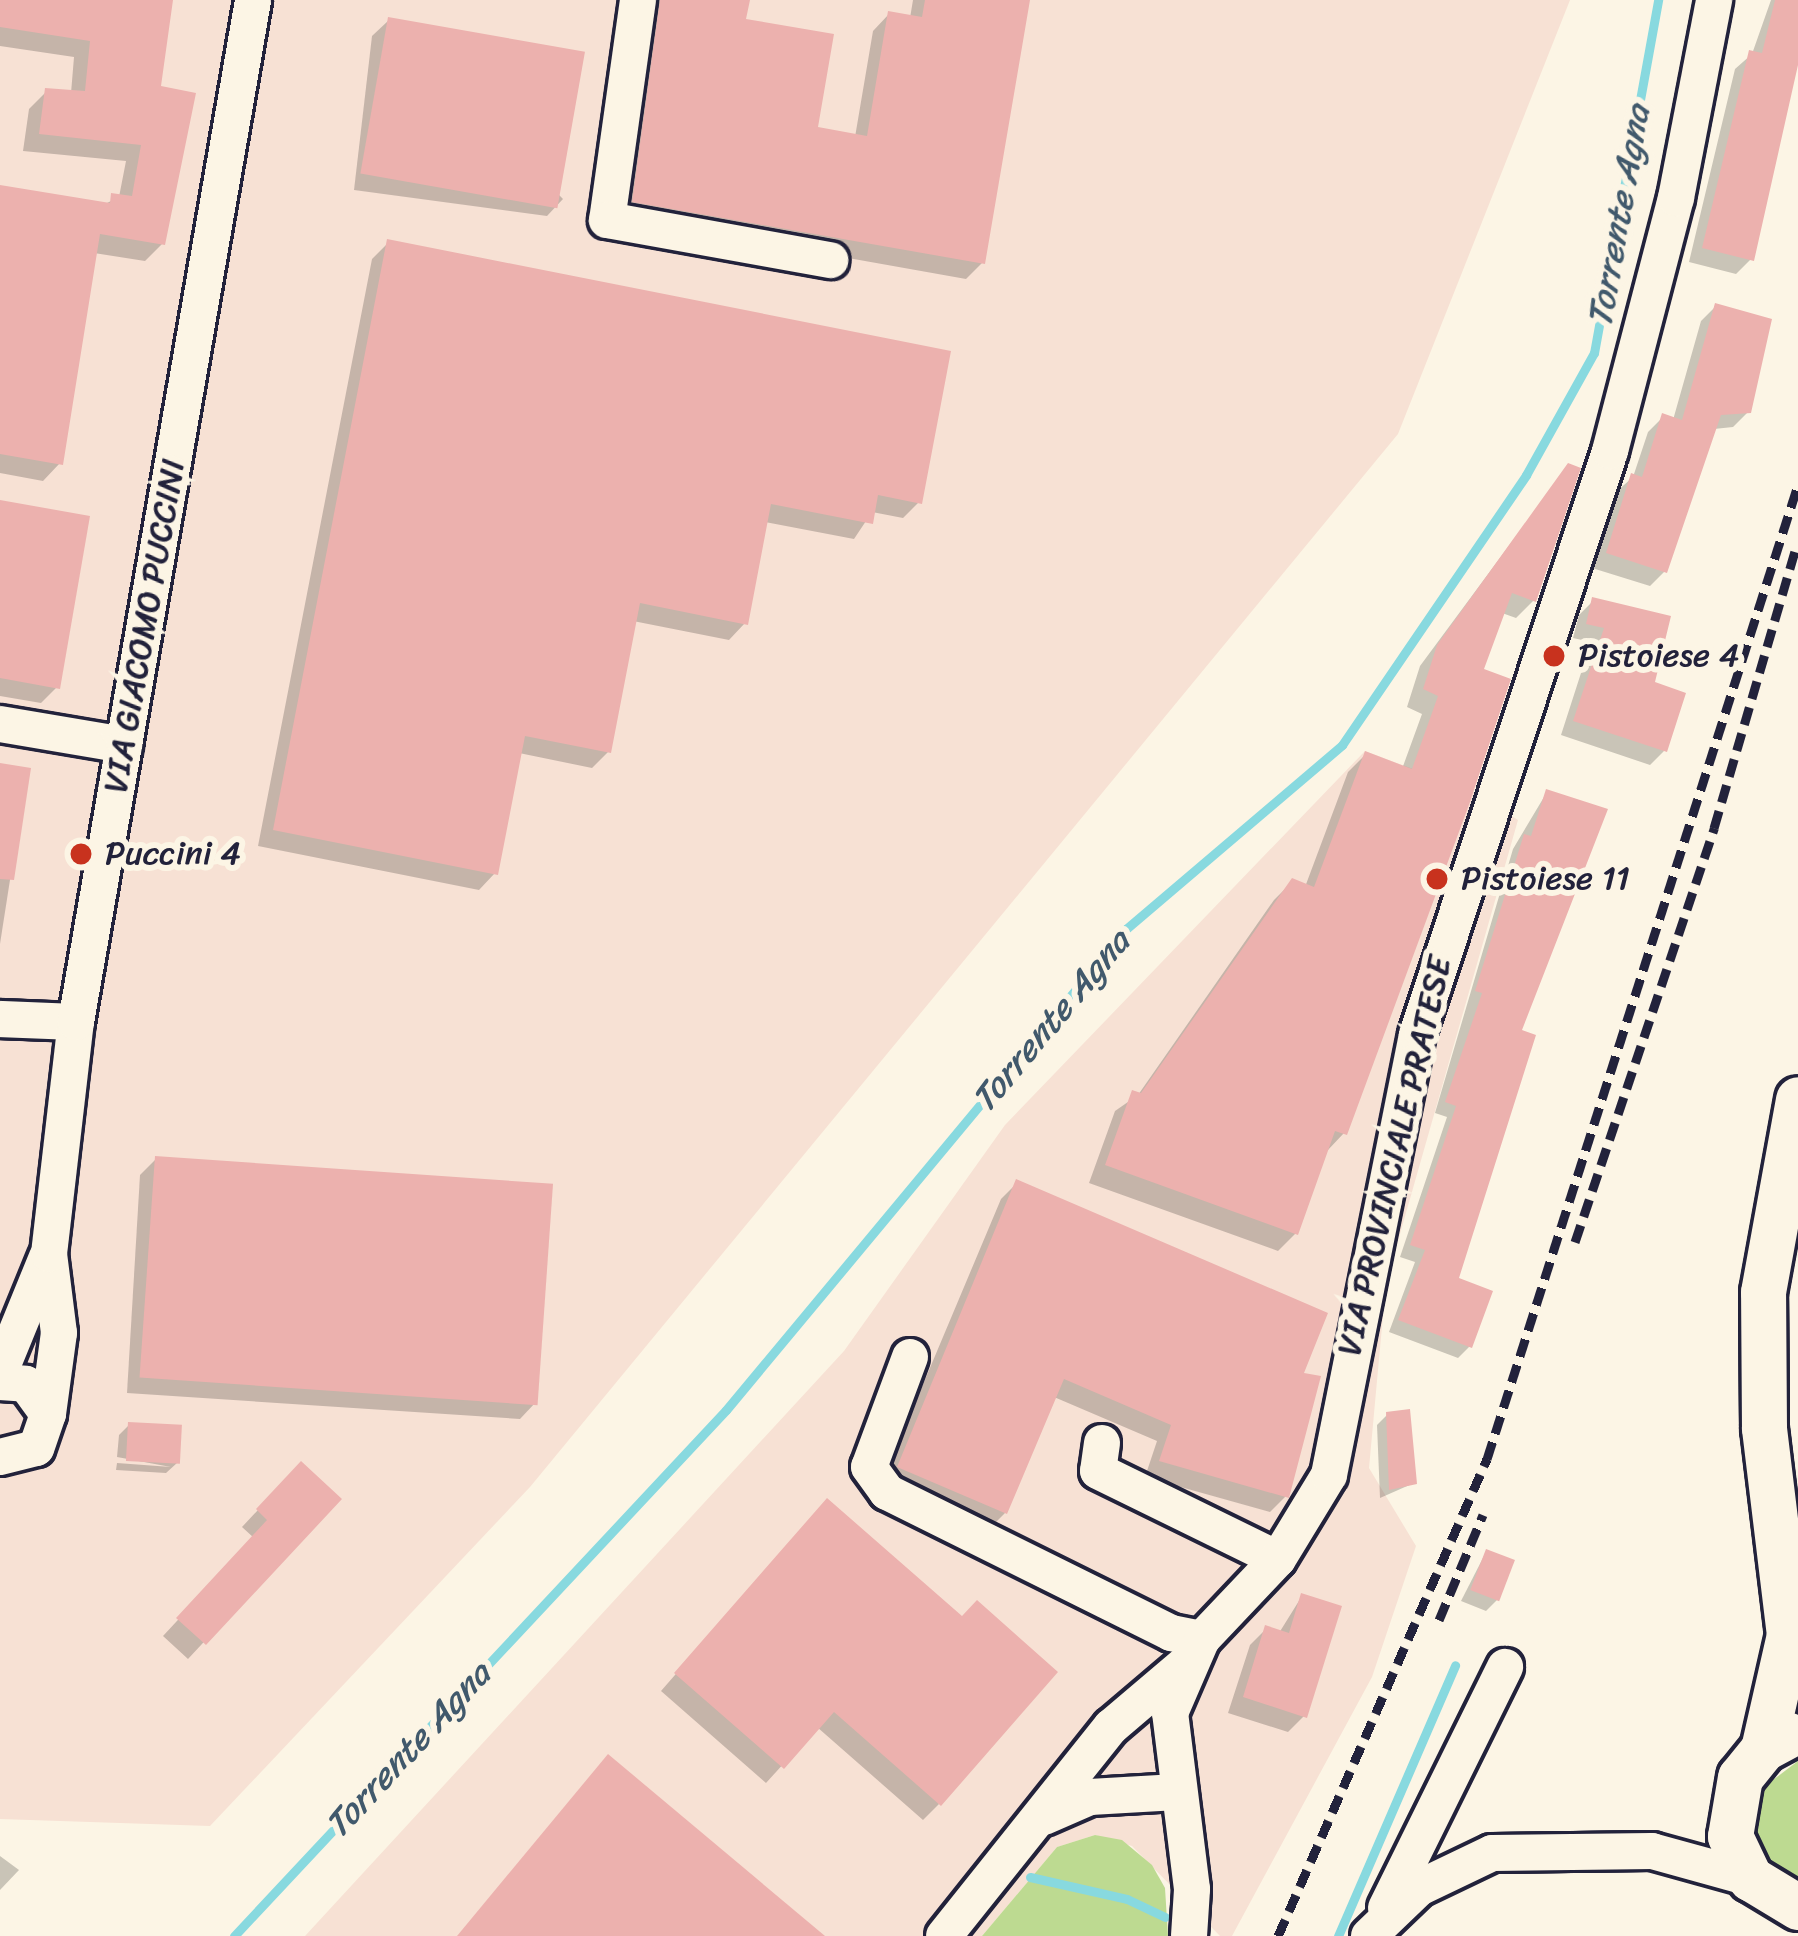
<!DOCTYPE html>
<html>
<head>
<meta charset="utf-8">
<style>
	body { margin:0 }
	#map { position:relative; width:1798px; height:1936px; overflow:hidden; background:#fcf5e5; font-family:Sriracha,sans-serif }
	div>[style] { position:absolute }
	.built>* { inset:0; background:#f7e1d4 }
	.green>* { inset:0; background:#bdda91 }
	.shadow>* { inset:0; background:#0003 }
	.stream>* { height:9px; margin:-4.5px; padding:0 4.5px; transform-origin:4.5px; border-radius:4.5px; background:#88d9df }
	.building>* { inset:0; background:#ecb1ae; transform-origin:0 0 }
	.roads { filter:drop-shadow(3px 0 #22223b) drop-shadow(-3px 0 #22223b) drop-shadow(0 3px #22223b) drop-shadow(0 -3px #22223b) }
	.minor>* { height:36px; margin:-18px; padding:0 18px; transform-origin:18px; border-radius:18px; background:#fcf5e5 }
	.major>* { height:45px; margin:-22.5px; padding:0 22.5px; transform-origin:22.5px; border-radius:22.5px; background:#fcf5e5 }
	.rail>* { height:9px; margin-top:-4.5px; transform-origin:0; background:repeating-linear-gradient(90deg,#22223b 0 18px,transparent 0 27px) }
	.dots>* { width:33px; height:33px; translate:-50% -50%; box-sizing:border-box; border:6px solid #fcf5e5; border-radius:50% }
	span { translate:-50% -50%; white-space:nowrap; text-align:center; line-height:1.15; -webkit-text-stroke:12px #fcf5e5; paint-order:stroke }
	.street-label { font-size:33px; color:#22223b }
	.poi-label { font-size:33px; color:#22223b }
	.left { translate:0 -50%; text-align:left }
	.water-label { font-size:36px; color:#41596c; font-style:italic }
</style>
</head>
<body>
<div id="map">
	<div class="built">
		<div style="clip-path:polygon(0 0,1570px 0,1398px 434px,530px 1487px,210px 1826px,0 1819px)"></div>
		<div style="clip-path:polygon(1365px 751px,1474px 792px,1518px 820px,1386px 1283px,1369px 1468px,1416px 1546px,1372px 1677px,1232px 1936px,1220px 1936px,1132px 1846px,1095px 1835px,1057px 1847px,982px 1936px,305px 1936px,844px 1351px,1005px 1125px)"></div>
	</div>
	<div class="green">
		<div style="clip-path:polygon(1798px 1761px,1798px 1883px,1768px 1863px,1754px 1825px,1765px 1786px)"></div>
		<div style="clip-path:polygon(1095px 1835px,1122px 1840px,1152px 1865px,1165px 1888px,1168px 1936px,982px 1936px,1057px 1847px)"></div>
	</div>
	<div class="shadow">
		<div style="clip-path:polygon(0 0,170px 0,158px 89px,162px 244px,145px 261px,94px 253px,60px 463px,43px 481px,0 473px,0 188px,103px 205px,119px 197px,126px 161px,23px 151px,29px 109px,46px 92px,71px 93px,74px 57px,0 46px)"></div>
		<div style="clip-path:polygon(651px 0,746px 0,743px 21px,815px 129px,855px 137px,873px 31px,889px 14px,910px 18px,913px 0,1027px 0,982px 263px,966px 279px,618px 217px)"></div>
		<div style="clip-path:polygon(1771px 0,1798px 0,1798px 54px,1751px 259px,1736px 274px,1689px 262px,1735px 69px,1752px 54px)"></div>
		<div style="clip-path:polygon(389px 20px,563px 199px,547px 216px,354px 190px,372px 36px)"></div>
		<div style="clip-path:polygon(388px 243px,919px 502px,903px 518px,872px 512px,854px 539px,765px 522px,745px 623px,729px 640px,633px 621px,608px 752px,592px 768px,519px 753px,495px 873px,479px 890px,258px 846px,372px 259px)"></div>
		<div style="clip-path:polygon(1716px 306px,1748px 412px,1733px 427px,1714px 429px,1665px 571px,1650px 586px,1592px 568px,1616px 492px,1633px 477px,1648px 432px,1663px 417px,1673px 420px,1701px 321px)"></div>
		<div style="clip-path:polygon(1568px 466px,1534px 600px,1516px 618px,1502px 613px,1480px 670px,1344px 1133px,1327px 1151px,1296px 1233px,1278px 1251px,1089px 1183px,1115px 1111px,1138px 1095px,1274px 900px,1292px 882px,1305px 887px,1348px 772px,1366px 754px,1402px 769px,1422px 714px,1407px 707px,1420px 666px)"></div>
		<div style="clip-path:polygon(0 503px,57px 687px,41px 703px,0 696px)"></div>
		<div style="clip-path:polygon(1593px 601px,1651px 684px,1664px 751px,1650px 765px,1561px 735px,1591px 642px,1573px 638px,1579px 615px)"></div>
		<div style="clip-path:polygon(0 766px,27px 771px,0 944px)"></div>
		<div style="clip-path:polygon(1547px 792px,1518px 1032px,1455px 1280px,1469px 1347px,1458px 1358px,1389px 1332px,1415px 1262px,1400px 1257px,1447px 1117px,1435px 1113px,1513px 849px)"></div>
		<div style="clip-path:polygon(156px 1159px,536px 1402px,520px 1419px,127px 1393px,140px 1175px)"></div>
		<div style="clip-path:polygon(1017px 1183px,1299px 1375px,1286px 1496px,1270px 1512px,1145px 1477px,1157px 1441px,1054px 1397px,1005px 1513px,989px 1529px,882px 1482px,1001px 1199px)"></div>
		<div style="clip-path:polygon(1388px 1414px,1414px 1483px,1380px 1498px,1377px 1425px)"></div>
		<div style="clip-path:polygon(129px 1425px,177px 1463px,166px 1473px,116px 1470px,117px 1463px,171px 1467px,117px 1457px,119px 1435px)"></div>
		<div style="clip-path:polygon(285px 1481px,337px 1499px,188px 1659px,163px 1636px,254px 1538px,242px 1527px)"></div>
		<div style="clip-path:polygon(812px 1518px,939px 1804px,923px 1820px,817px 1727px,766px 1783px,661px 1691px)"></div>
		<div style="clip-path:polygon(1486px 1552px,1497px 1600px,1486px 1611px,1461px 1601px)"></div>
		<div style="clip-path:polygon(1302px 1596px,1304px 1716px,1288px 1732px,1228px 1713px,1250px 1645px,1266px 1629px,1279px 1633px)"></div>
		<div style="clip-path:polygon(0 1856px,19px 1870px,0 1890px)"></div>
	</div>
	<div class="stream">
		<div style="left:1030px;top:1877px;width:99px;rotate:12.8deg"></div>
		<div style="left:1127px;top:1899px;width:42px;rotate:25.3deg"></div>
		<div style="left:234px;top:1936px;width:720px;rotate:-46.91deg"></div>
		<div style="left:726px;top:1410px;width:626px;rotate:-50.25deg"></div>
		<div style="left:1126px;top:929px;width:284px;rotate:-40.4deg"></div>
		<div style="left:1342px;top:745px;width:327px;rotate:-55.7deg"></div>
		<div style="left:1526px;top:475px;width:140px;rotate:-60.9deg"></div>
		<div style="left:1594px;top:353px;width:359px;rotate:-79.7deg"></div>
		<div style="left:1338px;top:1936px;width:295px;rotate:-66.6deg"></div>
	</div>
	<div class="building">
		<div style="clip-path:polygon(0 0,173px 0,161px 86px,196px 93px,165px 245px,100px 234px,63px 465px,0 454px,0 185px,110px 203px,111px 193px,132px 196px,141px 145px,39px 134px,45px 88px,85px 91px,90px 41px,0 27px)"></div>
		<div style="clip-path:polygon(660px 0,750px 0,746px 19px,834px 34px,818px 127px,867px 136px,888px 11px,922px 17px,925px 0,1030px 0,985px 264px,632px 202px)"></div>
		<div style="clip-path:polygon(1775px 0,1798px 0,1798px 65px,1754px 261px,1702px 248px,1749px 50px,1762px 53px)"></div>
		<div style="left:388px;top:17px;width:200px;height:159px;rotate:10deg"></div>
		<div style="clip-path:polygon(387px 239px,951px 351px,922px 504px,878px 495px,873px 524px,771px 504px,748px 625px,640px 603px,611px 753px,525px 736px,498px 875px,273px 830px)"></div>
		<div style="clip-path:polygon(1715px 303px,1772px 319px,1751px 413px,1721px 415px,1667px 573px,1606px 553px,1631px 473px,1642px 477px,1662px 413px,1682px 420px)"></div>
		<div style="clip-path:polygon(1568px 463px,1581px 468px,1536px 602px,1512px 593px,1484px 669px,1511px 679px,1470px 802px,1347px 1135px,1335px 1131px,1298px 1235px,1105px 1165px,1132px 1090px,1141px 1093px,1292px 878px,1314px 887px,1365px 751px,1412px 769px,1438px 696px,1423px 689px,1437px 645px)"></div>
		<div style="clip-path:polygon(0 500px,90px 516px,60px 689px,0 678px)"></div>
		<div style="clip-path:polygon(1592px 597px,1671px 616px,1655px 682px,1686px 693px,1667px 752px,1573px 721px,1604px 628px,1586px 624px)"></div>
		<div style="clip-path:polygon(0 763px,31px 768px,14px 880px,0 879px)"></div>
		<div style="clip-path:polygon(1546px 789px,1608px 809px,1522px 1030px,1536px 1035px,1459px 1278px,1493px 1291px,1472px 1348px,1398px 1320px,1425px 1250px,1410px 1245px,1456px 1106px,1445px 1102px,1482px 993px,1475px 991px,1524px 834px,1531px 836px)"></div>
		<div style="left:155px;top:1156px;width:399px;height:222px;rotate:4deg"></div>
		<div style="clip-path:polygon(1016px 1179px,1328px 1313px,1304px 1373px,1321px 1376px,1289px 1498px,1159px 1461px,1171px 1425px,1064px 1379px,1007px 1514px,897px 1467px)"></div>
		<div style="clip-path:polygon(1410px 1409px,1417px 1484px,1389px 1490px,1386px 1412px)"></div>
		<div style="left:128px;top:1422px;width:54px;height:39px;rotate:3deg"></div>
		<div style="clip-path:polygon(301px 1461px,342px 1499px,206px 1645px,176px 1618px,267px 1520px,256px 1509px)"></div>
		<div style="clip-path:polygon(827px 1498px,962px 1616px,977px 1600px,1058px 1672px,941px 1806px,834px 1712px,784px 1769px,674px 1673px)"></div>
		<div style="left:1486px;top:1549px;width:31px;height:44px;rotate:21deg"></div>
		<div style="clip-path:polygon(1301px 1593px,1342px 1606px,1307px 1718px,1243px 1697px,1265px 1625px,1289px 1633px)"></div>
		<div style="clip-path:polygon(608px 1754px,825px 1936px,457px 1936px)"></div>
	</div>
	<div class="roads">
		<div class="minor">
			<div style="left:638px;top:0;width:222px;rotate:98deg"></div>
			<div style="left:607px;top:220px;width:227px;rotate:10.2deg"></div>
			<div style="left:0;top:724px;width:126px;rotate:9.6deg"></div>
			<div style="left:0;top:1019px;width:76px;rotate:2.3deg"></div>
			<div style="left:910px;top:1357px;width:117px;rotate:110.4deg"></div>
			<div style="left:869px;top:1467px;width:31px;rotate:54deg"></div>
			<div style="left:887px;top:1492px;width:317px;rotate:26.4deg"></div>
			<div style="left:1171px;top:1633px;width:32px;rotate:11deg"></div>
			<div style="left:0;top:1372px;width:124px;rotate:-67.8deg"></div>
			<div style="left:0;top:1382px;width:26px;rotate:4deg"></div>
			<div style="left:26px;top:1384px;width:37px;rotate:54deg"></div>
			<div style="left:48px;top:1414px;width:36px;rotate:109deg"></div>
			<div style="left:36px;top:1448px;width:37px;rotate:166deg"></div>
			<div style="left:48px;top:1414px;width:82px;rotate:-82.3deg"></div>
			<div style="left:59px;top:1333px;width:80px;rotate:-97.2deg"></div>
			<div style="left:49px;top:1254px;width:234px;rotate:-83.4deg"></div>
			<div style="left:76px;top:1022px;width:1037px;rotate:-80.17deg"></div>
			<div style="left:1102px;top:1443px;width:28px;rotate:98deg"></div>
			<div style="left:1098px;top:1471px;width:200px;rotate:26.1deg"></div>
			<div style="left:1044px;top:1817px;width:50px;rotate:-23.5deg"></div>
			<div style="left:1090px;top:1797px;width:87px;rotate:-3.3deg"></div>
			<div style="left:1386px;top:1908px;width:269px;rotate:-63.7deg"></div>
			<div style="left:944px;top:1936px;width:268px;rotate:-51.4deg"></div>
			<div style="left:1111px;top:1727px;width:97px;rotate:-40.4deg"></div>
			<div style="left:1189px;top:1936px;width:47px;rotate:-86.3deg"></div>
			<div style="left:1192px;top:1889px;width:177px;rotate:-97.1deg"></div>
			<div style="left:1170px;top:1713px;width:81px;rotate:-66.6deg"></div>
			<div style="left:1202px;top:1639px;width:110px;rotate:-46.5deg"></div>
			<div style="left:1278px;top:1559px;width:98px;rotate:-58.7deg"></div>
			<div style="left:1329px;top:1475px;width:449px;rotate:-78.7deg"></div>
			<div style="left:1417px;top:1035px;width:615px;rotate:-71.71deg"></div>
			<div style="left:1610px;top:451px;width:261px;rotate:-75.4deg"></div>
			<div style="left:1676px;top:198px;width:202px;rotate:-79.1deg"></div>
			<div style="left:1369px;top:1936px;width:69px;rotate:-43.8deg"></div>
			<div style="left:1419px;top:1888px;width:81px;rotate:-25.6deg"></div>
			<div style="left:1492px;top:1853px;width:160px;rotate:-0.7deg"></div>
			<div style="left:1652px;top:1851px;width:102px;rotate:15.4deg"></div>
		</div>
		<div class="major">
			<div style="left:1789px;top:1735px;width:30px;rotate:152deg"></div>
			<div style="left:1763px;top:1749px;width:36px;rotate:129deg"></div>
			<div style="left:1740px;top:1777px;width:60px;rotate:99.6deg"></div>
			<div style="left:1730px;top:1836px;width:47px;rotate:64.5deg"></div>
			<div style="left:1750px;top:1878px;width:56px;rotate:31.1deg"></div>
			<div style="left:1763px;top:1749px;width:117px;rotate:-77.2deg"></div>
			<div style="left:1789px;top:1635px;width:209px;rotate:-96.9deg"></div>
			<div style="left:1764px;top:1428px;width:136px;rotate:-90.4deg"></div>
			<div style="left:1763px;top:1292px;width:196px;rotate:-79.7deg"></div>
		</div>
	</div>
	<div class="rail">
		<div style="left:1575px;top:1242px;width:437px;rotate:-71.4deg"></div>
		<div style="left:1714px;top:828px;width:296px;rotate:-73.7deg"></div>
		<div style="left:1439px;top:1620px;width:114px;rotate:-67.3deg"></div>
		<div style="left:1278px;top:1936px;width:521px;rotate:-66.34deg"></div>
		<div style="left:1487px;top:1459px;width:1022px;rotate:-72.29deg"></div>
	</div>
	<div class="dots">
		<div style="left:1554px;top:656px;background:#c8321e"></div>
		<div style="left:81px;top:854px;background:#c8321e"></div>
		<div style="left:1437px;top:879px;background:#c8321e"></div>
	</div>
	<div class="street-label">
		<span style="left:145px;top:626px;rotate:-80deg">VIA GIACOMO PUCCINI</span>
		<span style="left:1395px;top:1156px;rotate:-77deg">VIA PROVINCIALE PRATESE</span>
	</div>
	<div class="poi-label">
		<span class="left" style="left:1578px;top:656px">Pistoiese 4</span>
		<span class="left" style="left:105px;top:854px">Puccini 4</span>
		<span class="left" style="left:1461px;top:879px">Pistoiese 11</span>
	</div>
	<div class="water-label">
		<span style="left:1619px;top:216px;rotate:-80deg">Torrente Agna</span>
		<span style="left:1051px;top:1021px;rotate:-50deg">Torrente Agna</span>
		<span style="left:408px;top:1750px;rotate:-47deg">Torrente Agna</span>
	</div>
</div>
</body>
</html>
